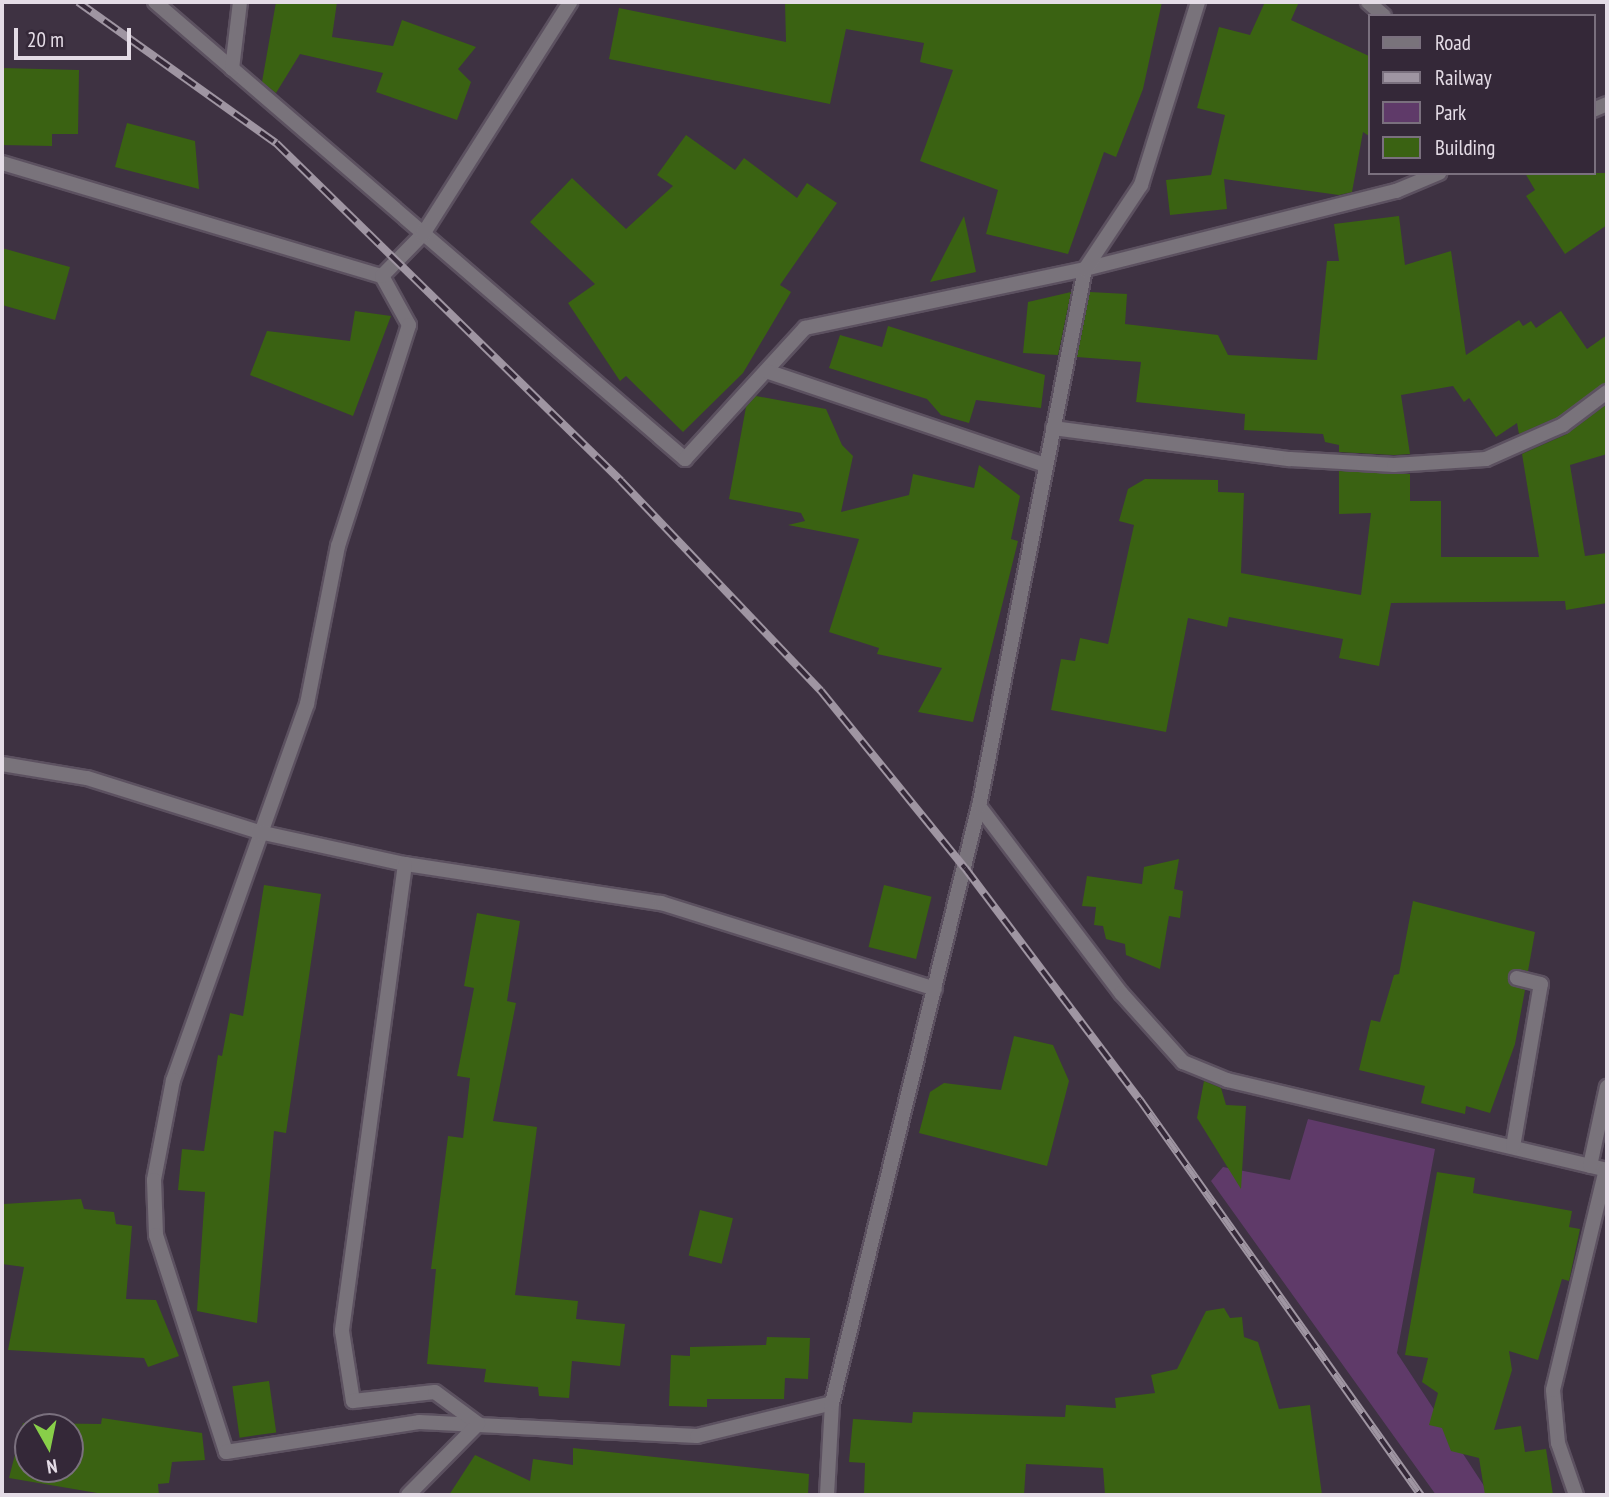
<!DOCTYPE html>
<html>
<head>
<meta charset="utf-8">
<style>
	body { margin:0 }
	#map { position:relative; width:1609px; height:1497px; overflow:hidden; background:#3e3242; font-family:"PT Sans Narrow",sans-serif }
	div>[style] { position:absolute }
	.green>* { inset:0; background:#5f3a69 }
	.building>* { inset:0; background:#3a6212; transform-origin:0 0 }
	.roads { filter:drop-shadow(2px 0 #5c5160) drop-shadow(-2px 0 #5c5160) drop-shadow(0 2px #5c5160) drop-shadow(0 -2px #5c5160) }
	.street>* { height:14px; margin:-7px; padding:0 7px; transform-origin:7px; border-radius:7px; background:#79737b }
	.rail>* { height:8px; margin-top:-4px; transform-origin:0; background:repeating-linear-gradient(90deg,#342838 0 16px,#9f95a2 0 32px); box-sizing:border-box; border-block:2px solid #9f95a2 }
	span { translate:-50% -50%; white-space:nowrap; text-align:center; line-height:1.15; -webkit-text-stroke:5px #342838; paint-order:stroke }
	.frame { position:absolute; inset:0; border:4px solid #e4dce6; pointer-events:none }
	.legend { position:absolute; left:1368px; top:14px; width:228px; height:161px; box-sizing:border-box; background:#342838; border:2px solid #7a707e; margin:0; padding:9px 12px; list-style:none; font-size:21px; color:#e4dce6 }
	.legend li { display:flex; align-items:center; gap:14px; height:35px }
	.legend b { width:35px; border:2px solid #7a707e }
	.north { position:absolute; left:14px; top:1413px; width:70px; height:70px; box-sizing:border-box; background:#342838; border:2px solid #7a707e; border-radius:50%; rotate:171deg; font-size:19px; font-weight:700; line-height:28px; text-align:center; color:#e4dce6 }
	.north::after { content:''; display:block; margin:auto; width:24px; height:32px; background:#88cf49; clip-path:polygon(50% 0,100% 100%,50% 72%,0 100%) }
	.scale { position:absolute; left:14px; top:28px; width:117px; height:32px; box-sizing:border-box; border:4px solid #e4dce6; border-top:0; padding-left:9px; font-size:21px; line-height:24px; white-space:nowrap; color:#e4dce6; -webkit-text-stroke:5px #342838; paint-order:stroke }
</style>
</head>
<body>
<div id="map">
	<div class="green">
		<div style="clip-path:polygon(1308px 1119px,1435px 1149px,1397px 1353px,1490px 1495px,1436px 1495px,1211px 1181px,1223px 1167px,1290px 1180px)"></div>
	</div>
	<div class="building">
		<div style="clip-path:polygon(276px 2px,337px 2px,332px 37px,393px 46px,402px 20px,476px 47px,458px 69px,471px 82px,457px 120px,376px 92px,383px 73px,300px 54px,276px 93px,262px 82px)"></div>
		<div style="clip-path:polygon(785px 2px,1162px 2px,1143px 89px,1116px 157px,1104px 152px,1068px 254px,986px 234px,998px 190px,920px 161px,953px 70px,920px 62px,924px 43px,846px 29px,830px 104px,609px 59px,619px 8px,786px 42px)"></div>
		<div style="clip-path:polygon(1265px 2px,1299px 2px,1291px 20px,1369px 56px,1369px 136px,1363px 132px,1352px 192px,1339px 195px,1224px 179px,1227px 209px,1170px 215px,1166px 180px,1211px 175px,1225px 115px,1197px 108px,1219px 27px,1250px 35px)"></div>
		<div style="clip-path:polygon(2px 68px,79px 70px,78px 134px,52px 134px,52px 146px,2px 145px)"></div>
		<div style="clip-path:polygon(127px 123px,195px 141px,199px 189px,115px 167px)"></div>
		<div style="clip-path:polygon(686px 135px,735px 170px,744px 158px,797px 198px,807px 183px,837px 203px,780px 285px,791px 292px,743px 373px,683px 432px,626px 376px,620px 381px,568px 303px,595px 284px,530px 222px,572px 178px,626px 229px,673px 186px,657px 175px)"></div>
		<div style="clip-path:polygon(1525px 173px,1607px 173px,1607px 225px,1565px 254px,1526px 196px,1535px 190px)"></div>
		<div style="clip-path:polygon(964px 216px,976px 272px,930px 282px)"></div>
		<div style="clip-path:polygon(1399px 216px,1405px 265px,1451px 251px,1466px 355px,1519px 320px,1523px 326px,1531px 321px,1536px 328px,1561px 311px,1587px 349px,1607px 335px,1607px 383px,1558px 417px,1519px 434px,1517px 423px,1496px 437px,1469px 398px,1464px 402px,1453px 386px,1401px 395px,1410px 454px,1394px 455px,1339px 452px,1339px 445px,1325px 442px,1323px 434px,1244px 430px,1245px 414px,1136px 402px,1141px 362px,1077px 357px,1090px 292px,1127px 294px,1125px 324px,1218px 335px,1228px 355px,1317px 360px,1327px 261px,1339px 261px,1334px 224px)"></div>
		<div style="clip-path:polygon(2px 248px,70px 267px,55px 320px,2px 305px)"></div>
		<div style="clip-path:polygon(1071px 292px,1058px 355px,1023px 353px,1028px 302px)"></div>
		<div style="clip-path:polygon(355px 311px,391px 316px,353px 416px,250px 375px,267px 331px,350px 341px)"></div>
		<div style="clip-path:polygon(888px 326px,1045px 375px,1041px 408px,976px 400px,969px 423px,941px 415px,927px 399px,829px 368px,840px 335px,882px 347px)"></div>
		<div style="clip-path:polygon(756px 396px,826px 409px,842px 445px,853px 456px,841px 512px,909px 495px,913px 474px,974px 488px,979px 465px,1020px 496px,1011px 539px,1018px 541px,973px 722px,918px 712px,942px 668px,877px 654px,879px 648px,829px 632px,859px 539px,788px 525px,805px 521px,801px 513px,729px 499px,746px 407px)"></div>
		<div style="clip-path:polygon(1607px 404px,1607px 454px,1570px 465px,1585px 556px,1607px 553px,1607px 603px,1566px 610px,1565px 601px,1391px 603px,1379px 666px,1339px 658px,1343px 639px,1229px 617px,1227px 627px,1188px 618px,1166px 732px,1051px 710px,1061px 659px,1075px 661px,1080px 638px,1108px 644px,1134px 525px,1119px 521px,1128px 489px,1145px 479px,1218px 480px,1218px 492px,1244px 493px,1241px 573px,1361px 595px,1371px 513px,1339px 514px,1339px 471px,1410px 474px,1410px 501px,1441px 501px,1441px 557px,1539px 557px,1522px 454px,1567px 434px)"></div>
		<div style="clip-path:polygon(1179px 859px,1174px 889px,1183px 891px,1180px 918px,1169px 916px,1160px 969px,1126px 955px,1125px 944px,1106px 939px,1103px 926px,1094px 925px,1096px 907px,1082px 906px,1087px 876px,1142px 884px,1144px 867px)"></div>
		<div style="clip-path:polygon(264px 885px,321px 894px,286px 1133px,274px 1131px,257px 1323px,197px 1311px,205px 1192px,178px 1190px,182px 1149px,204px 1151px,218px 1055px,222px 1056px,230px 1013px,243px 1016px)"></div>
		<div style="left:884px;top:885px;width:49px;height:64px;rotate:14deg"></div>
		<div style="clip-path:polygon(1413px 901px,1535px 932px,1528px 971px,1515px 969px,1508px 976px,1511px 985px,1525px 990px,1515px 1044px,1490px 1113px,1466px 1106px,1465px 1114px,1421px 1103px,1425px 1086px,1359px 1070px,1371px 1020px,1380px 1022px,1394px 975px,1399px 974px)"></div>
		<div style="clip-path:polygon(477px 913px,520px 921px,507px 1001px,516px 1003px,493px 1121px,537px 1127px,515px 1295px,578px 1301px,576px 1319px,625px 1324px,620px 1366px,572px 1361px,569px 1398px,539px 1396px,538px 1387px,484px 1382px,486px 1369px,427px 1364px,436px 1269px,431px 1269px,448px 1136px,463px 1138px,470px 1078px,457px 1076px,474px 988px,464px 986px)"></div>
		<div style="clip-path:polygon(1014px 1036px,1053px 1045px,1069px 1081px,1047px 1166px,919px 1133px,930px 1092px,944px 1083px,1001px 1090px)"></div>
		<div style="clip-path:polygon(1204px 1081px,1221px 1088px,1226px 1105px,1246px 1106px,1241px 1189px,1197px 1118px)"></div>
		<div style="clip-path:polygon(1437px 1172px,1475px 1178px,1473px 1193px,1572px 1211px,1569px 1227px,1580px 1229px,1569px 1281px,1562px 1279px,1538px 1360px,1509px 1351px,1512px 1370px,1494px 1430px,1521px 1426px,1525px 1452px,1546px 1449px,1553px 1495px,1485px 1495px,1479px 1458px,1451px 1451px,1442px 1428px,1429px 1425px,1438px 1393px,1422px 1382px,1428px 1358px,1405px 1355px)"></div>
		<div style="clip-path:polygon(81px 1199px,84px 1209px,114px 1212px,116px 1224px,132px 1226px,126px 1299px,156px 1300px,179px 1356px,148px 1367px,144px 1358px,8px 1350px,24px 1267px,2px 1264px,4px 1204px)"></div>
		<div style="left:700px;top:1210px;width:34px;height:47px;rotate:14deg"></div>
		<div style="clip-path:polygon(1224px 1308px,1230px 1318px,1242px 1317px,1244px 1337px,1258px 1342px,1279px 1409px,1310px 1405px,1322px 1495px,1105px 1495px,1103px 1468px,1026px 1464px,1024px 1495px,864px 1495px,865px 1463px,849px 1462px,853px 1419px,912px 1423px,913px 1412px,1065px 1417px,1066px 1405px,1116px 1408px,1115px 1398px,1155px 1393px,1151px 1375px,1177px 1369px,1206px 1311px)"></div>
		<div style="clip-path:polygon(767px 1337px,810px 1338px,808px 1379px,785px 1378px,784px 1399px,707px 1399px,707px 1407px,669px 1406px,671px 1355px,690px 1356px,690px 1347px,766px 1345px)"></div>
		<div style="left:269px;top:1381px;width:52px;height:37px;rotate:82deg"></div>
		<div style="clip-path:polygon(evenodd,102px 1418px,202px 1433px,205px 1460px,172px 1462px,169px 1483px,158px 1484px,159px 1495px,109px 1495px,9px 1478px,23px 1423px,101px 1424px,102px 1418px,28px 1427px,70px 1427px,70px 1469px,28px 1469px,28px 1427px)"></div>
		<div style="clip-path:polygon(573px 1448px,809px 1474px,808px 1495px,449px 1495px,475px 1455px,530px 1481px,533px 1459px,573px 1465px)"></div>
	</div>
	<div class="roads">
		<div class="street">
			<div style="left:155px;top:2px;width:700px;rotate:40.77deg"></div>
			<div style="left:685px;top:459px;width:178px;rotate:-47.5deg"></div>
			<div style="left:805px;top:328px;width:286px;rotate:-11.9deg"></div>
			<div style="left:1085px;top:269px;width:321px;rotate:-14.1deg"></div>
			<div style="left:1396px;top:191px;width:47px;rotate:-22.7deg"></div>
			<div style="left:1368px;top:2px;width:21px;rotate:41deg"></div>
			<div style="left:232px;top:69px;width:67px;rotate:-83.2deg"></div>
			<div style="left:1593px;top:110px;width:15px;rotate:-23deg"></div>
			<div style="left:2px;top:163px;width:396px;rotate:16.6deg"></div>
			<div style="left:382px;top:276px;width:56px;rotate:61.1deg"></div>
			<div style="left:409px;top:325px;width:232px;rotate:107.8deg"></div>
			<div style="left:338px;top:546px;width:161px;rotate:101.1deg"></div>
			<div style="left:307px;top:704px;width:399px;rotate:109.6deg"></div>
			<div style="left:173px;top:1080px;width:102px;rotate:100.8deg"></div>
			<div style="left:154px;top:1180px;width:55px;rotate:87.9deg"></div>
			<div style="left:156px;top:1235px;width:228px;rotate:72.1deg"></div>
			<div style="left:226px;top:1452px;width:195px;rotate:-8.8deg"></div>
			<div style="left:419px;top:1422px;width:278px;rotate:2.9deg"></div>
			<div style="left:697px;top:1436px;width:139px;rotate:-13.7deg"></div>
			<div style="left:382px;top:276px;width:59px;rotate:-45.7deg"></div>
			<div style="left:423px;top:234px;width:275px;rotate:-57.6deg"></div>
			<div style="left:766px;top:371px;width:295px;rotate:18.6deg"></div>
			<div style="left:1053px;top:428px;width:239px;rotate:7.5deg"></div>
			<div style="left:1290px;top:459px;width:104px;rotate:3.3deg"></div>
			<div style="left:1394px;top:465px;width:92px;rotate:-3.7deg"></div>
			<div style="left:1486px;top:459px;width:84px;rotate:-23.8deg"></div>
			<div style="left:1563px;top:425px;width:55px;rotate:-36.9deg"></div>
			<div style="left:2px;top:764px;width:86px;rotate:9.4deg"></div>
			<div style="left:87px;top:778px;width:180px;rotate:17.4deg"></div>
			<div style="left:259px;top:832px;width:149px;rotate:12.4deg"></div>
			<div style="left:405px;top:864px;width:259px;rotate:8.7deg"></div>
			<div style="left:661px;top:903px;width:287px;rotate:17.4deg"></div>
			<div style="left:979px;top:806px;width:235px;rotate:52.8deg"></div>
			<div style="left:1121px;top:993px;width:93px;rotate:48.1deg"></div>
			<div style="left:1183px;top:1062px;width:48px;rotate:22.2deg"></div>
			<div style="left:1227px;top:1080px;width:391px;rotate:13.3deg"></div>
			<div style="left:405px;top:864px;width:471px;rotate:97.7deg"></div>
			<div style="left:342px;top:1331px;width:71px;rotate:81.1deg"></div>
			<div style="left:353px;top:1401px;width:82px;rotate:-6.3deg"></div>
			<div style="left:435px;top:1392px;width:52px;rotate:36.4deg"></div>
			<div style="left:1513px;top:1147px;width:165px;rotate:-80.3deg"></div>
			<div style="left:1541px;top:984px;width:25px;rotate:-166deg"></div>
			<div style="left:1590px;top:1166px;width:81px;rotate:-77.9deg"></div>
			<div style="left:408px;top:1495px;width:100px;rotate:-45.4deg"></div>
			<div style="left:827px;top:1495px;width:92px;rotate:-86.9deg"></div>
			<div style="left:832px;top:1403px;width:615px;rotate:-76.17deg"></div>
			<div style="left:979px;top:806px;width:547px;rotate:-78.83deg"></div>
			<div style="left:1085px;top:269px;width:101px;rotate:-56.3deg"></div>
			<div style="left:1141px;top:185px;width:192px;rotate:-72.7deg"></div>
			<div style="left:1576px;top:1495px;width:55px;rotate:-109.1deg"></div>
			<div style="left:1558px;top:1443px;width:53px;rotate:-95.4deg"></div>
			<div style="left:1553px;top:1390px;width:226px;rotate:-76.5deg"></div>
		</div>
	</div>
	<div class="rail">
		<div style="left:78px;top:2px;width:243px;rotate:35.5deg"></div>
		<div style="left:276px;top:143px;width:483px;rotate:44.4deg"></div>
		<div style="left:621px;top:481px;width:290px;rotate:46.4deg"></div>
		<div style="left:821px;top:691px;width:228px;rotate:50.9deg"></div>
		<div style="left:965px;top:868px;width:291px;rotate:53deg"></div>
		<div style="left:1140px;top:1100px;width:485px;rotate:54.6deg"></div>
	</div>
	<div class="frame"></div>
	<ul class="legend">
	<li><b style="height:9px;background:#79737b"></b>Road</li>
	<li><b style="height:9px;background:#9f95a2"></b>Railway</li>
	<li><b style="height:19px;background:#5f3a69"></b>Park</li>
	<li><b style="height:19px;background:#3a6212"></b>Building</li>
	</ul>
	<div class="north">N</div>
	<div class="scale">20 m</div>
</div>
</body>
</html>
